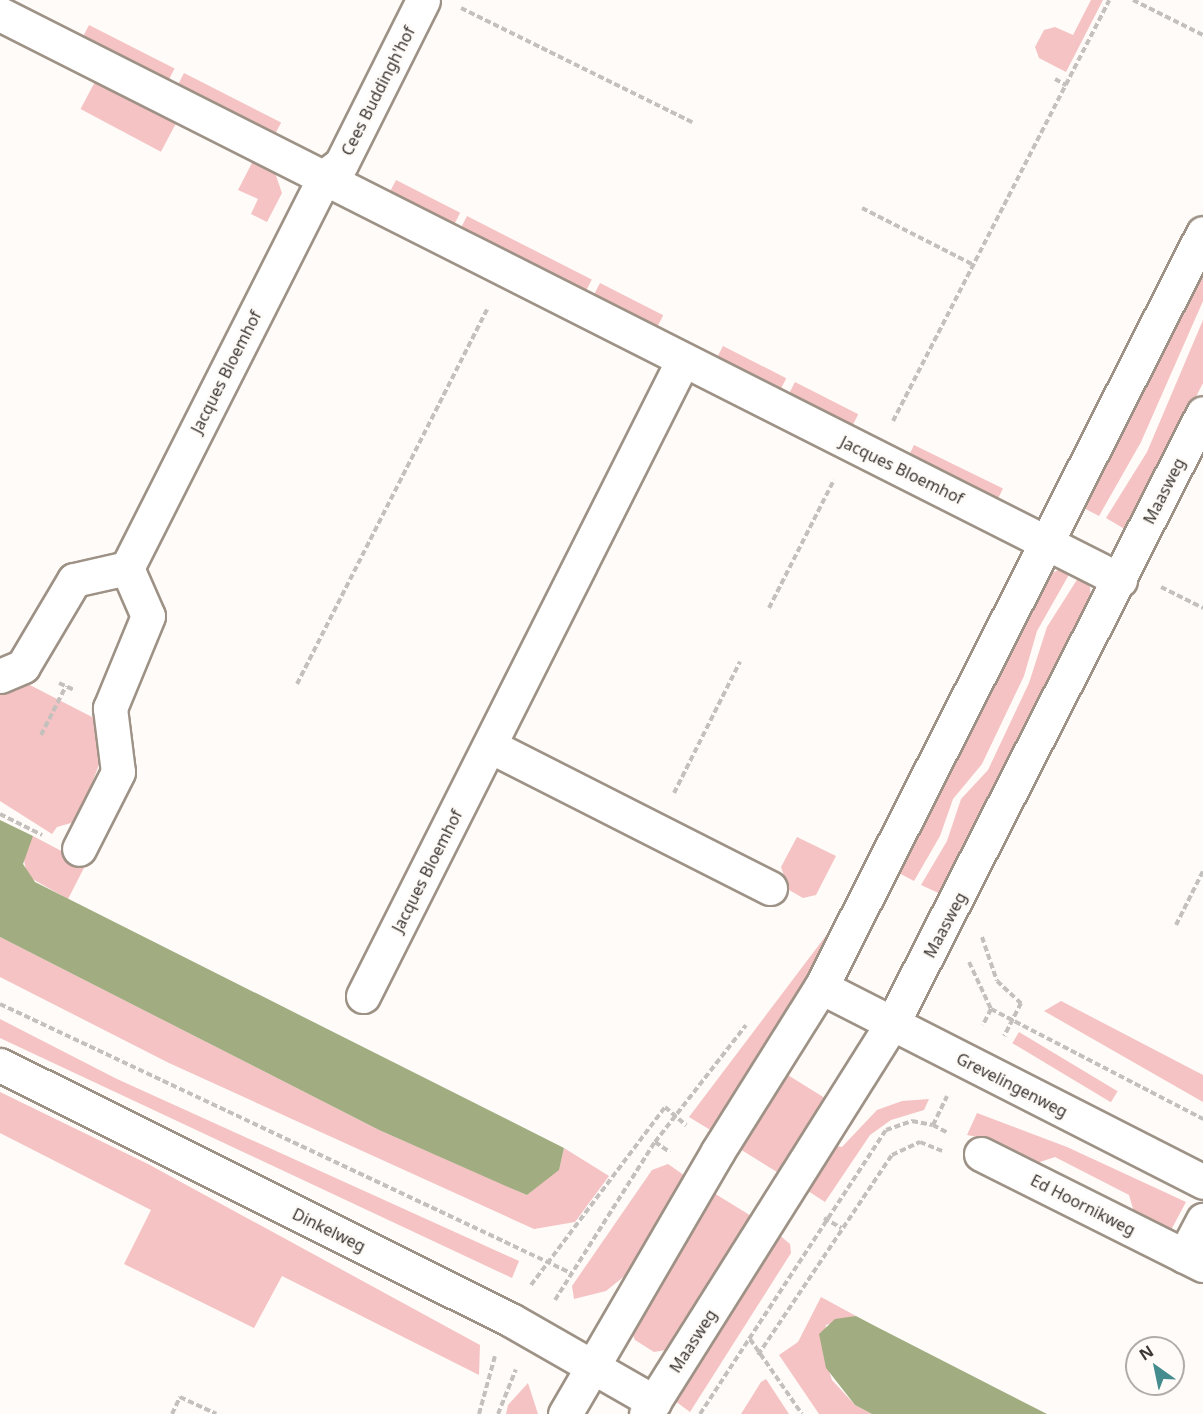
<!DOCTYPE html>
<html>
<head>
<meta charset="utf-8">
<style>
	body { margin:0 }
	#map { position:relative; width:1203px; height:1414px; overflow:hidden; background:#fefbf8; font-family:"Noto Sans",sans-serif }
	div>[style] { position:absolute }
	.green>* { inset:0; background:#f5c3c3; transform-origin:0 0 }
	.water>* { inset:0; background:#a1ad80 }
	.path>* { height:4px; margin-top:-2px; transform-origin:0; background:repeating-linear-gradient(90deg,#c4c0bd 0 6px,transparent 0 9px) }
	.roads { filter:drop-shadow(2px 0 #9e9286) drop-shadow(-2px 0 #9e9286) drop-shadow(0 2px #9e9286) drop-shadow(0 -2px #9e9286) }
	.street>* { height:33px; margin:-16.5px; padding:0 16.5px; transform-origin:16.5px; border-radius:16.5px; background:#fff }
	.secondary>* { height:33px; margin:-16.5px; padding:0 16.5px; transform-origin:16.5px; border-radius:16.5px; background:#fff }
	span { translate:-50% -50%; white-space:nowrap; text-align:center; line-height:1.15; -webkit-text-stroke:5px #fefbf8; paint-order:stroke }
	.street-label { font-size:16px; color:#3c3732 }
	.north { position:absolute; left:1125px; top:1336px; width:60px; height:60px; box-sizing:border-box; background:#fefbf8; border:2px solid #b0ada9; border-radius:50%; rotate:327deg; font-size:16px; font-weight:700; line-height:24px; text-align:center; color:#3c3732 }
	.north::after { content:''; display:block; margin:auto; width:21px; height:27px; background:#448c8d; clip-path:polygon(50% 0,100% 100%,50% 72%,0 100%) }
</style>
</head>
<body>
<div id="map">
	<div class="green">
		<div style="clip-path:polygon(1091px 0,1103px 0,1066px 72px,1039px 58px,1035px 47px,1044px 30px,1055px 27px,1073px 35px)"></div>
		<div style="left:89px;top:25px;width:96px;height:13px;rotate:27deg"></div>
		<div style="left:184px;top:73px;width:109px;height:13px;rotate:27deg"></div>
		<div style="left:97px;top:78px;width:91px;height:35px;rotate:28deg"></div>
		<div style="clip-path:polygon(254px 159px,274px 170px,282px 193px,267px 222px,251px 214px,258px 199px,238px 190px)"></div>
		<div style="left:396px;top:180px;width:72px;height:13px;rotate:27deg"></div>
		<div style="left:467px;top:216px;width:140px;height:13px;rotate:27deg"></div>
		<div style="clip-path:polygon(1203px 263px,1203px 301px,1141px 442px,1099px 516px,1080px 506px)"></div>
		<div style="left:600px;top:283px;width:71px;height:13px;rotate:27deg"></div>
		<div style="clip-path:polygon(1203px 320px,1203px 383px,1128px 531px,1106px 518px,1147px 452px)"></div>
		<div style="left:723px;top:346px;width:71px;height:13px;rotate:27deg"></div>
		<div style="left:795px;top:382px;width:71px;height:13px;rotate:27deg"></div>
		<div style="left:914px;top:445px;width:99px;height:11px;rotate:26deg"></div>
		<div style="clip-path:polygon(1058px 570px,1071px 571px,1037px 631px,1024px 676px,982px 764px,953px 799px,940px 836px,914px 881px,895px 871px,1047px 576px)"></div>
		<div style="clip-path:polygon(1080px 575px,1090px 587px,1091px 603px,945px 896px,921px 885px,947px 841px,961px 799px,988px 770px,1029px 683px,1047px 627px)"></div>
		<div style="clip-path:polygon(24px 682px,94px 718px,104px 751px,78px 821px,57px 827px,52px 834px,0 801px,0 693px)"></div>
		<div style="clip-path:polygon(33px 836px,86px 864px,68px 899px,27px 876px,23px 855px)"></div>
		<div style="clip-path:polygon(797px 837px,836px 856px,816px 895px,803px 898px,789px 890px,781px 867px)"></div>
		<div style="clip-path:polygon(833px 931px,717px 1134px,689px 1117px,828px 933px)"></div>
		<div style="clip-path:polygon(0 937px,379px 1130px,527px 1195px,559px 1169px,564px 1148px,609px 1176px,575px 1222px,534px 1229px,169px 1063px,0 977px)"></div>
		<div style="clip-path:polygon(1061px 1001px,1203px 1075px,1203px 1102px,1044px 1011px)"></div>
		<div style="clip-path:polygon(0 1019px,117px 1079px,519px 1261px,512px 1278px,0 1038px)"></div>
		<div style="left:1019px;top:1032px;width:115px;height:13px;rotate:31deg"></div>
		<div style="left:783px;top:1072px;width:54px;height:88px;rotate:32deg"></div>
		<div style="clip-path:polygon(0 1092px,148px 1164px,480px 1345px,479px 1375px,282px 1276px,254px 1328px,124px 1264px,151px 1210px,0 1133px)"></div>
		<div style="clip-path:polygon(929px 1099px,924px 1110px,891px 1120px,870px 1135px,825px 1202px,808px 1191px,836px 1146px,842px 1147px,877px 1110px,902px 1101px)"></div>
		<div style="clip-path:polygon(977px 1113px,1067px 1147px,1186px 1202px,1171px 1230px,1134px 1212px,1129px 1195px,1055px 1157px,1037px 1163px,992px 1140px,967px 1135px)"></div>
		<div style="clip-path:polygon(668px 1164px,688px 1178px,627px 1274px,606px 1291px,574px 1299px,572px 1286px,652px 1170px)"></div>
		<div style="clip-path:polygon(709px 1190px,756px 1219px,672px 1349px,654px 1352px,635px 1340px,630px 1328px)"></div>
		<div style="clip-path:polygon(777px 1233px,790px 1244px,791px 1253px,690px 1412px,671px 1398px)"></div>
		<div style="clip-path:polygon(821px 1297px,856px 1316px,826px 1325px,823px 1353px,832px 1380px,855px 1405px,872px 1414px,819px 1414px,779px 1355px,798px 1342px)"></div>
		<div style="clip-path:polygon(766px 1379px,789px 1414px,741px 1414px,761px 1382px)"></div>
		<div style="clip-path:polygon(528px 1383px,538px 1414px,506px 1414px,508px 1405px)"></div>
	</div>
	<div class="water">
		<div style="clip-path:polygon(0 820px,33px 836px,23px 864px,35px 882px,564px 1148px,559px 1170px,527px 1195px,508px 1187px,379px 1130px,0 937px)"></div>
		<div style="clip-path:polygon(856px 1316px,875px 1326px,1047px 1414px,872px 1414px,855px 1405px,826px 1368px,819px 1334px,835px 1319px)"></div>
	</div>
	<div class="path">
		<div style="left:1133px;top:0;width:78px;rotate:26.6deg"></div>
		<div style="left:461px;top:8px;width:258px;rotate:26.3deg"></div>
		<div style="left:1055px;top:79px;width:13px;rotate:29deg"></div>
		<div style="left:862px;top:208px;width:126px;rotate:27deg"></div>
		<div style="left:893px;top:421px;width:473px;rotate:-62.8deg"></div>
		<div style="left:1161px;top:587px;width:47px;rotate:26.6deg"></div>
		<div style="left:769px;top:608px;width:144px;rotate:-63.1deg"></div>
		<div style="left:59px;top:683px;width:17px;rotate:25deg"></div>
		<div style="left:297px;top:684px;width:423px;rotate:-63.1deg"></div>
		<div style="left:41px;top:735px;width:55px;rotate:-63deg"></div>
		<div style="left:674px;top:793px;width:147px;rotate:-63.3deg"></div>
		<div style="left:0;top:814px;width:47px;rotate:26.6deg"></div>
		<div style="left:1176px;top:925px;width:60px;rotate:-63.4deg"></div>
		<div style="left:982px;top:937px;width:46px;rotate:71.2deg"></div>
		<div style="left:997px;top:981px;width:33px;rotate:43deg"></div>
		<div style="left:1021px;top:1003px;width:37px;rotate:117deg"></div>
		<div style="left:969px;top:962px;width:52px;rotate:64.9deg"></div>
		<div style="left:991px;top:1009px;width:18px;rotate:117deg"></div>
		<div style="left:0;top:1004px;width:631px;rotate:25.23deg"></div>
		<div style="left:991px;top:1009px;width:239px;rotate:27.4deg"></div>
		<div style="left:933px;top:1125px;width:17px;rotate:28deg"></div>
		<div style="left:655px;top:1142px;width:18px;rotate:34deg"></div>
		<div style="left:824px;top:1218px;width:20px;rotate:30deg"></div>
		<div style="left:531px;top:1285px;width:223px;rotate:-53deg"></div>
		<div style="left:665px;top:1107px;width:28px;rotate:41deg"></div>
		<div style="left:555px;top:1300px;width:187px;rotate:-57.7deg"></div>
		<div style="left:655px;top:1142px;width:148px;rotate:-52.1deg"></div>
		<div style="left:750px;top:1339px;width:91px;rotate:55.3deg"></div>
		<div style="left:758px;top:1355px;width:241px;rotate:-56.2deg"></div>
		<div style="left:892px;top:1155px;width:31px;rotate:-25deg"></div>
		<div style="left:920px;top:1142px;width:24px;rotate:22deg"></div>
		<div style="left:172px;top:1414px;width:19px;rotate:-65deg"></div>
		<div style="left:180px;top:1397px;width:40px;rotate:25deg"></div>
		<div style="left:479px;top:1414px;width:60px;rotate:-74.6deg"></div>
		<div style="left:498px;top:1414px;width:48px;rotate:-68.2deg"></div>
		<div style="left:700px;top:1414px;width:339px;rotate:-56.8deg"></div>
		<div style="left:886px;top:1130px;width:28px;rotate:-19deg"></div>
		<div style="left:912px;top:1121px;width:21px;rotate:11deg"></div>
		<div style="left:933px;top:1125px;width:32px;rotate:-64deg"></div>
	</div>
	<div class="roads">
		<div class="street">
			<div style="left:0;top:14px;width:1255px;rotate:26.81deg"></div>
			<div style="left:127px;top:568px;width:439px;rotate:-63.2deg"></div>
			<div style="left:325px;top:176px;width:20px;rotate:-37deg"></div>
			<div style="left:341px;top:164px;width:183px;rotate:-63.4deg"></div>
			<div style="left:0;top:676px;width:25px;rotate:-23deg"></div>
			<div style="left:23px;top:666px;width:100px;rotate:-59.3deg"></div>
			<div style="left:74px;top:580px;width:54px;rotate:-12.8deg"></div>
			<div style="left:127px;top:568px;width:52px;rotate:66.4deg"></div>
			<div style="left:148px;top:616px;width:100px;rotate:112.4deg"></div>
			<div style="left:110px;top:708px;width:64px;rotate:82.9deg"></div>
			<div style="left:118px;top:772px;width:86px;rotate:116.9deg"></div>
			<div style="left:490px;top:746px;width:314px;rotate:26.9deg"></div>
			<div style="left:363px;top:996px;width:710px;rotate:-63.29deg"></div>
			<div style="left:981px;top:1154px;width:248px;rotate:26.6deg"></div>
			<div style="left:1184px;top:1256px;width:41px;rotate:-62.2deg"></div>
		</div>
		<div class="secondary">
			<div style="left:821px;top:987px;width:429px;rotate:27deg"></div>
			<div style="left:0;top:1065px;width:571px;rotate:26.52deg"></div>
			<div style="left:511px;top:1320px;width:165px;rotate:29.8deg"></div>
			<div style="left:565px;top:1414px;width:304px;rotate:-59.8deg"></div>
			<div style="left:718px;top:1151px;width:194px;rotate:-57.9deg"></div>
			<div style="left:821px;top:987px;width:845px;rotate:-63.13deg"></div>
			<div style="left:646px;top:1414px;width:463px;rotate:-57.8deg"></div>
			<div style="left:893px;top:1022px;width:683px;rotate:-63.02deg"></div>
		</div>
	</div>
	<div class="street-label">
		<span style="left:378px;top:91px;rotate:-63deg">Cees Buddingh'hof</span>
		<span style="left:226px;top:372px;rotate:-63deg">Jacques Bloemhof</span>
		<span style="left:902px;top:470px;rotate:26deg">Jacques Bloemhof</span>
		<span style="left:1164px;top:491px;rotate:-63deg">Maasweg</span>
		<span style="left:427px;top:871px;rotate:-63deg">Jacques Bloemhof</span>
		<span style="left:945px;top:925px;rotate:-62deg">Maasweg</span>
		<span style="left:1012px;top:1085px;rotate:27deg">Grevelingenweg</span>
		<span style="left:1083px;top:1205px;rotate:27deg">Ed Hoornikweg</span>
		<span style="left:329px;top:1230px;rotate:26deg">Dinkelweg</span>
		<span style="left:693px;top:1341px;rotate:-57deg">Maasweg</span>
	</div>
	<div class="north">N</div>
</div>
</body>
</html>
